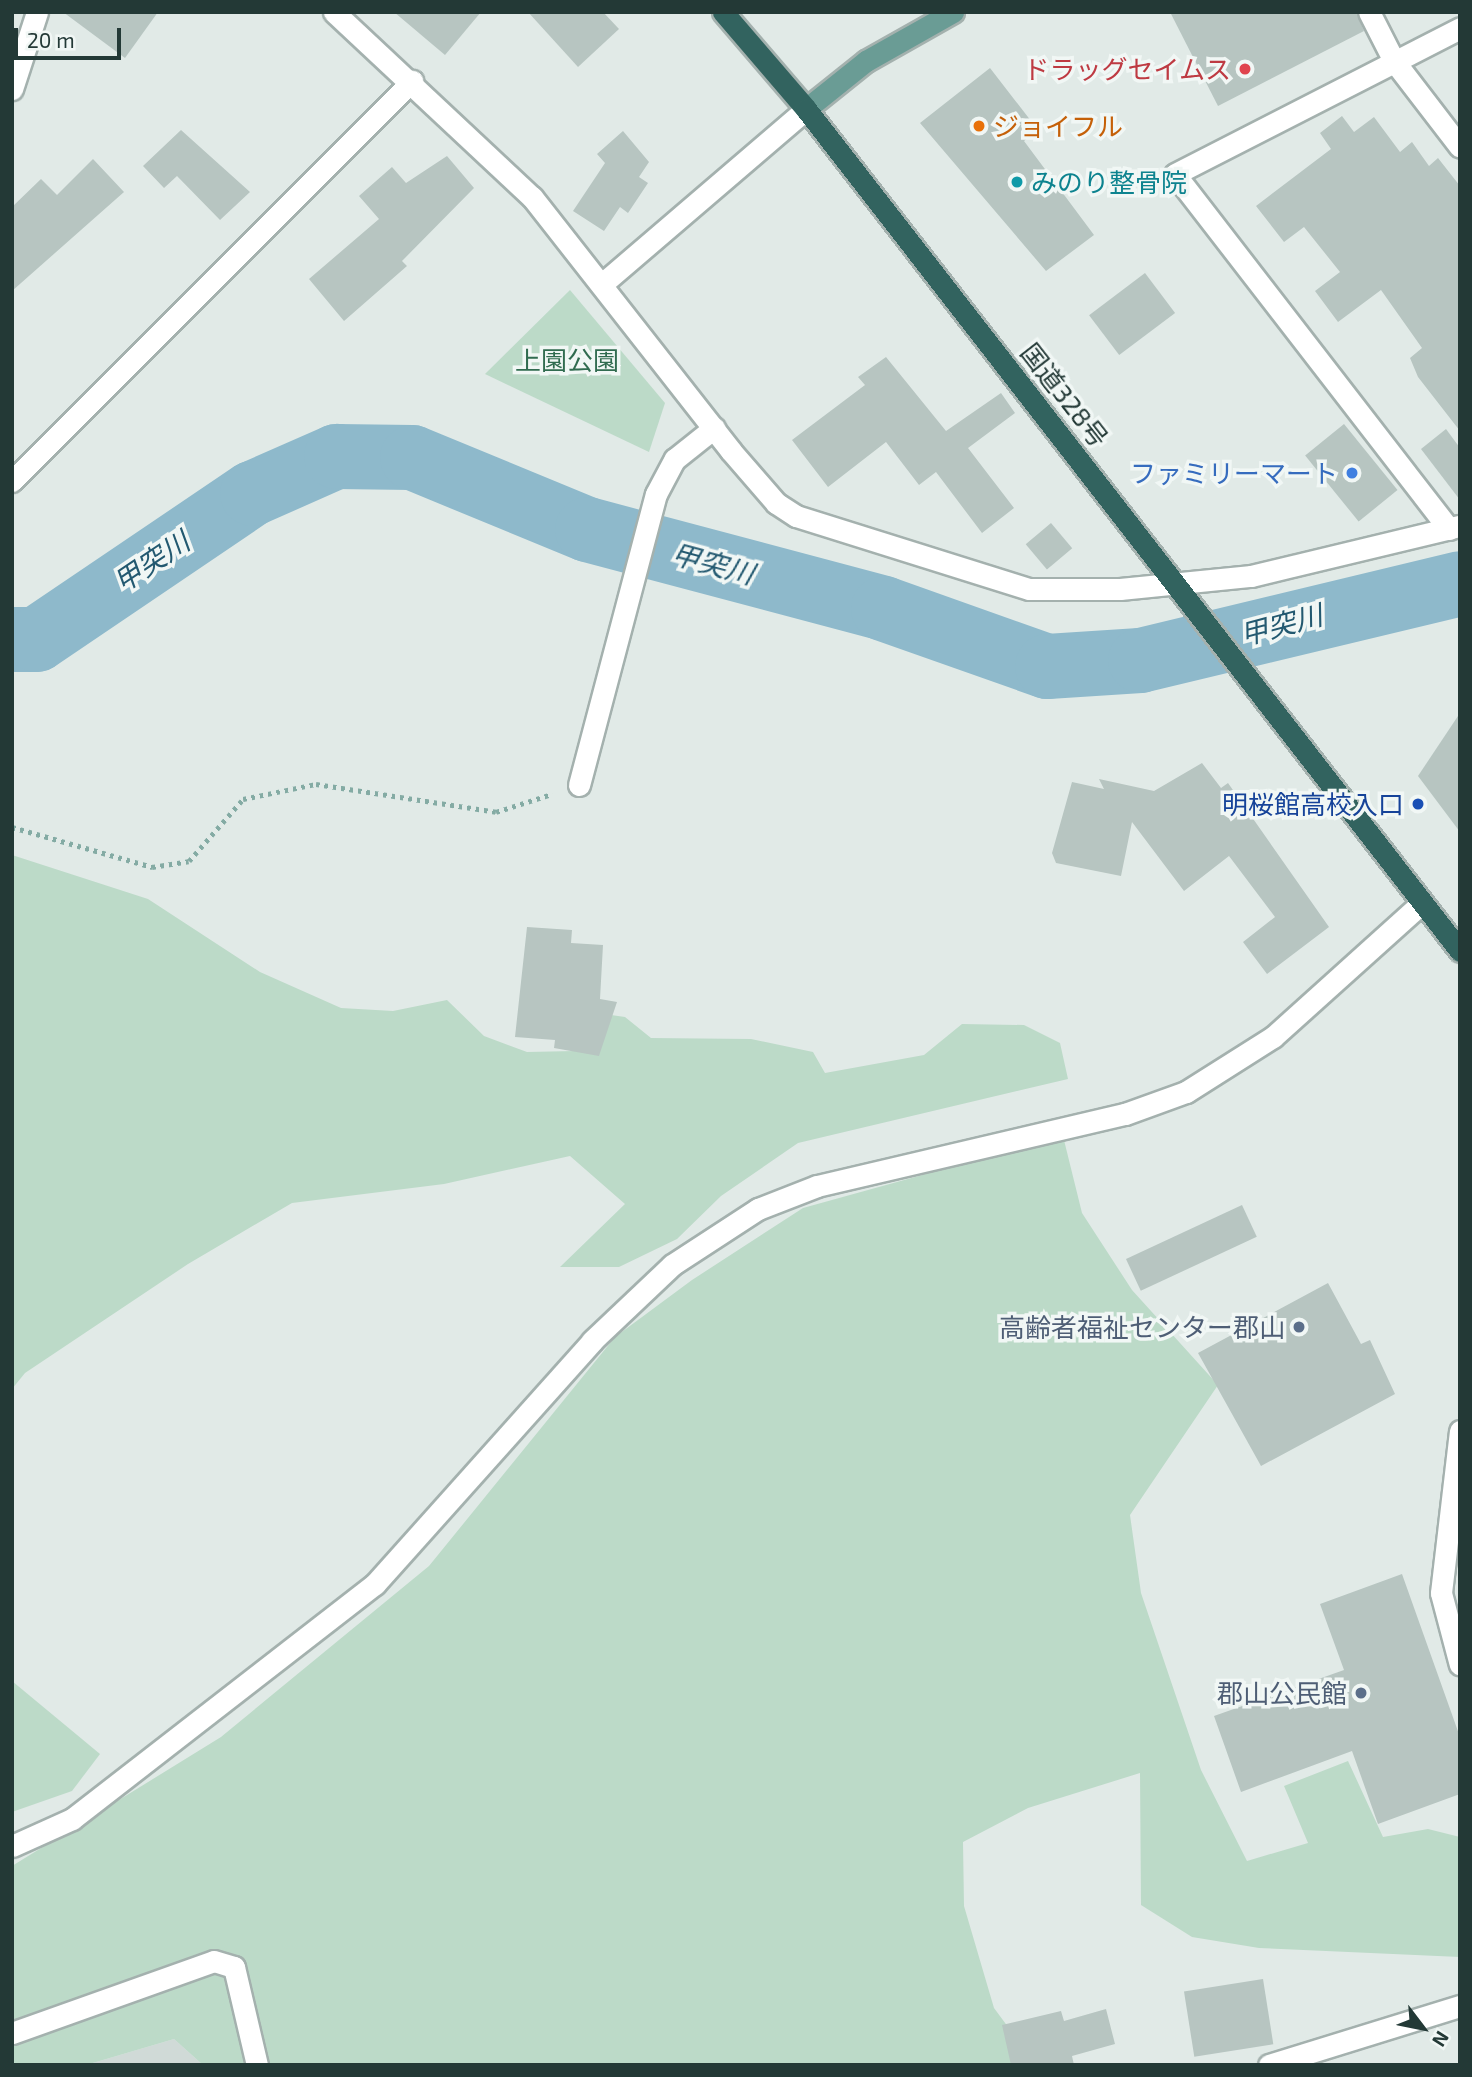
<!DOCTYPE html>
<html>
<head>
<meta charset="utf-8">
<style>
	body { margin:0 }
	#map { position:relative; width:1472px; height:2077px; overflow:hidden; background:#e1eae7; font-family:"Exo 2","Noto Sans JP",sans-serif }
	div>[style] { position:absolute }
	.built>* { inset:0; background:#d0dad7 }
	.green>* { inset:0; background:#bcdac8 }
	.river>* { height:65px; margin:-32.5px; padding:0 32.5px; transform-origin:32.5px; border-radius:32.5px; background:#8eb9cb }
	.building>* { inset:0; background:#b7c5c1; transform-origin:0 0 }
	.path>* { height:4.5px; margin-top:-2.25px; transform-origin:0; background:repeating-linear-gradient(90deg,#84aba4 0 3.5px,transparent 0 8.5px) }
	.roads { filter:drop-shadow(2px 0 #a4b1ae) drop-shadow(-2px 0 #a4b1ae) drop-shadow(0 2px #a4b1ae) drop-shadow(0 -2px #a4b1ae) }
	.street>* { height:21px; margin:-10.5px; padding:0 10.5px; transform-origin:10.5px; border-radius:10.5px; background:#fff }
	.primary>* { height:21px; margin:-10.5px; padding:0 10.5px; transform-origin:10.5px; border-radius:10.5px; background:#6a9c95 }
	.highway>* { height:21px; margin:-10.5px; padding:0 10.5px; transform-origin:10.5px; border-radius:10.5px; background:#32635f }
	.dots>* { width:19px; height:19px; translate:-50% -50%; box-sizing:border-box; border:4px solid #f1f7f5; border-radius:50% }
	span { translate:-50% -50%; white-space:nowrap; text-align:center; line-height:1.15; -webkit-text-stroke:7px #f1f7f5; paint-order:stroke }
	.health-label { font-size:26px; color:#be3a42 }
	.right { translate:-100% -50%; text-align:right }
	.food-label { font-size:26px; color:#c56008 }
	.left { translate:0 -50%; text-align:left }
	.culture-label { font-size:26px; color:#0d838f }
	.park-label { font-size:26px; color:#316c50 }
	.street-label { font-size:26px; color:#233936 }
	.shop-label { font-size:26px; color:#366cbe }
	.transit-label { font-size:26px; color:#164399 }
	.service-label { font-size:26px; color:#4e5e75 }
	.water-label { font-size:28px; color:#235970; font-style:italic }
	.frame { position:absolute; inset:0; border:14px solid #233936; pointer-events:none }
	.north { position:absolute; left:1388px; top:1993px; width:70px; height:70px; -webkit-text-stroke:5px #f1f7f5; paint-order:stroke; rotate:122deg; font-size:19px; font-weight:700; line-height:28px; text-align:center; color:#233936 }
	.north::after { content:''; display:block; margin:auto; width:24px; height:32px; background:#233936; clip-path:polygon(50% 0,100% 100%,50% 72%,0 100%) }
	.scale { position:absolute; left:14px; top:28px; width:107px; height:32px; box-sizing:border-box; border:4px solid #233936; border-top:0; padding-left:9px; font-size:21px; line-height:24px; white-space:nowrap; color:#233936; -webkit-text-stroke:5px #f1f7f5; paint-order:stroke }
</style>
</head>
<body>
<div id="map">
	<div class="built">
		<div style="clip-path:polygon(174px 2039px,203px 2065px,86px 2065px)"></div>
	</div>
	<div class="green">
		<div style="clip-path:polygon(570px 290px,665px 403px,649px 452px,485px 374px)"></div>
		<div style="clip-path:polygon(12px 855px,148px 899px,260px 972px,341px 1008px,393px 1011px,447px 1000px,484px 1036px,527px 1052px,575px 1051px,611px 1015px,625px 1017px,651px 1038px,751px 1039px,813px 1052px,825px 1073px,924px 1055px,962px 1024px,1024px 1025px,1060px 1043px,1068px 1079px,798px 1143px,721px 1196px,677px 1239px,619px 1267px,560px 1267px,625px 1204px,570px 1156px,444px 1184px,292px 1203px,188px 1264px,25px 1373px,12px 1389px)"></div>
		<div style="clip-path:polygon(1063px 1136px,1082px 1213px,1132px 1290px,1218px 1385px,1130px 1515px,1141px 1593px,1201px 1770px,1247px 1861px,1308px 1843px,1284px 1786px,1348px 1761px,1383px 1837px,1428px 1829px,1460px 1837px,1460px 1957px,1259px 1948px,1192px 1937px,1141px 1905px,1140px 1773px,1028px 1808px,963px 1842px,964px 1906px,994px 2008px,1034px 2062px,1052px 2065px,203px 2065px,174px 2039px,86px 2065px,12px 2065px,12px 1866px,221px 1737px,429px 1566px,615px 1337px,692px 1280px,803px 1208px)"></div>
		<div style="clip-path:polygon(12px 1681px,100px 1754px,72px 1791px,12px 1812px)"></div>
	</div>
	<div class="river">
		<div style="left:12px;top:639px;width:24px"></div>
		<div style="left:36px;top:639px;width:261px;rotate:-34.1deg"></div>
		<div style="left:252px;top:493px;width:92px;rotate:-23.8deg"></div>
		<div style="left:336px;top:456px;width:76px;rotate:0.8deg"></div>
		<div style="left:412px;top:457px;width:189px;rotate:22.4deg"></div>
		<div style="left:587px;top:529px;width:306px;rotate:14.9deg"></div>
		<div style="left:883px;top:608px;width:174px;rotate:19.5deg"></div>
		<div style="left:1047px;top:666px;width:93px;rotate:-3.7deg"></div>
		<div style="left:1140px;top:660px;width:329px;rotate:-13.5deg"></div>
	</div>
	<div class="building">
		<div style="clip-path:polygon(63px 12px,158px 12px,125px 58px)"></div>
		<div style="clip-path:polygon(394px 12px,481px 12px,445px 55px)"></div>
		<div style="clip-path:polygon(528px 12px,603px 12px,619px 29px,578px 67px)"></div>
		<div style="clip-path:polygon(1170px 12px,1356px 12px,1364px 31px,1218px 106px)"></div>
		<div style="clip-path:polygon(990px 68px,1038px 130px,1024px 141px,1094px 235px,1046px 271px,920px 123px)"></div>
		<div style="clip-path:polygon(1342px 116px,1354px 132px,1374px 117px,1400px 152px,1412px 142px,1429px 166px,1438px 158px,1460px 186px,1460px 431px,1418px 377px,1410px 358px,1422px 348px,1381px 290px,1338px 322px,1315px 291px,1340px 272px,1304px 227px,1284px 242px,1256px 206px,1331px 149px,1320px 133px)"></div>
		<div style="clip-path:polygon(181px 130px,250px 192px,220px 220px,177px 176px,164px 188px,143px 166px)"></div>
		<div style="clip-path:polygon(623px 131px,649px 162px,639px 177px,648px 183px,628px 213px,620px 207px,604px 231px,573px 211px,605px 163px,597px 154px)"></div>
		<div style="clip-path:polygon(447px 156px,474px 188px,402px 261px,407px 266px,344px 321px,309px 279px,379px 219px,359px 196px,392px 167px,406px 183px)"></div>
		<div style="clip-path:polygon(93px 159px,124px 192px,12px 291px,12px 207px,41px 179px,57px 195px)"></div>
		<div style="left:1145px;top:273px;width:50px;height:70px;rotate:53deg"></div>
		<div style="clip-path:polygon(886px 357px,946px 431px,1001px 393px,1015px 413px,968px 448px,1014px 508px,982px 533px,936px 472px,919px 485px,886px 442px,828px 487px,792px 440px,865px 385px,858px 377px)"></div>
		<div style="left:1344px;top:424px;width:85px;height:50px;rotate:51deg"></div>
		<div style="clip-path:polygon(1446px 429px,1460px 448px,1460px 500px,1421px 449px)"></div>
		<div style="left:1051px;top:523px;width:33px;height:33px;rotate:50deg"></div>
		<div style="clip-path:polygon(1460px 713px,1460px 832px,1418px 776px)"></div>
		<div style="clip-path:polygon(1202px 763px,1221px 788px,1228px 783px,1329px 927px,1267px 974px,1243px 942px,1275px 917px,1229px 856px,1184px 891px,1132px 822px,1121px 876px,1056px 863px,1052px 853px,1072px 782px,1104px 789px,1099px 779px,1154px 791px)"></div>
		<div style="clip-path:polygon(527px 927px,572px 930px,571px 943px,603px 945px,600px 999px,617px 1002px,599px 1056px,554px 1048px,555px 1040px,515px 1037px)"></div>
		<div style="left:1242px;top:1205px;width:35px;height:128px;rotate:65deg"></div>
		<div style="clip-path:polygon(1328px 1283px,1361px 1344px,1370px 1340px,1395px 1394px,1261px 1466px,1198px 1353px)"></div>
		<div style="clip-path:polygon(1402px 1574px,1460px 1737px,1460px 1794px,1378px 1824px,1352px 1751px,1241px 1792px,1214px 1716px,1344px 1670px,1320px 1604px)"></div>
		<div style="left:1263px;top:1979px;width:66px;height:80px;rotate:81deg"></div>
		<div style="clip-path:polygon(1106px 2009px,1115px 2044px,1072px 2056px,1074px 2065px,1011px 2065px,1002px 2025px,1061px 2011px,1064px 2021px)"></div>
	</div>
	<div class="path">
		<div style="left:12px;top:827px;width:146px;rotate:15.9deg"></div>
		<div style="left:152px;top:867px;width:37px;rotate:-9deg"></div>
		<div style="left:189px;top:861px;width:82px;rotate:-48.9deg"></div>
		<div style="left:243px;top:799px;width:75px;rotate:-11.6deg"></div>
		<div style="left:316px;top:784px;width:182px;rotate:8.8deg"></div>
		<div style="left:496px;top:812px;width:59px;rotate:-17.8deg"></div>
	</div>
	<div class="roads">
		<div class="street">
			<div style="left:334px;top:12px;width:271px;rotate:43.1deg"></div>
			<div style="left:532px;top:197px;width:323px;rotate:51.9deg"></div>
			<div style="left:731px;top:451px;width:69px;rotate:49.1deg"></div>
			<div style="left:776px;top:503px;width:24px;rotate:33deg"></div>
			<div style="left:796px;top:516px;width:244px;rotate:17.4deg"></div>
			<div style="left:1029px;top:589px;width:91px"></div>
			<div style="left:1120px;top:589px;width:132px;rotate:-5.7deg"></div>
			<div style="left:1251px;top:576px;width:215px;rotate:-13.5deg"></div>
			<div style="left:1369px;top:12px;width:55px;rotate:63deg"></div>
			<div style="left:1394px;top:61px;width:108px;rotate:52.5deg"></div>
			<div style="left:12px;top:89px;width:81px;rotate:-72deg"></div>
			<div style="left:602px;top:284px;width:269px;rotate:-40.6deg"></div>
			<div style="left:12px;top:481px;width:566px;rotate:-45deg"></div>
			<div style="left:1449px;top:529px;width:448px;rotate:-127.7deg"></div>
			<div style="left:1175px;top:174px;width:320px;rotate:-27.1deg"></div>
			<div style="left:579px;top:785px;width:301px;rotate:-75.2deg"></div>
			<div style="left:656px;top:494px;width:40px;rotate:-62deg"></div>
			<div style="left:675px;top:459px;width:50px;rotate:-38.5deg"></div>
			<div style="left:1460px;top:1431px;width:163px;rotate:96.7deg"></div>
			<div style="left:1441px;top:1593px;width:74px;rotate:75.2deg"></div>
			<div style="left:12px;top:1846px;width:66px;rotate:-24.2deg"></div>
			<div style="left:72px;top:1819px;width:383px;rotate:-37.8deg"></div>
			<div style="left:375px;top:1584px;width:326px;rotate:-48.2deg"></div>
			<div style="left:592px;top:1341px;width:110px;rotate:-43.5deg"></div>
			<div style="left:672px;top:1265px;width:103px;rotate:-33.1deg"></div>
			<div style="left:758px;top:1209px;width:63px;rotate:-21.3deg"></div>
			<div style="left:817px;top:1186px;width:316px;rotate:-13.2deg"></div>
			<div style="left:1125px;top:1114px;width:65px;rotate:-19.8deg"></div>
			<div style="left:1186px;top:1092px;width:103px;rotate:-32.3deg"></div>
			<div style="left:1273px;top:1037px;width:200px;rotate:-42deg"></div>
			<div style="left:12px;top:2033px;width:214px;rotate:-19.6deg"></div>
			<div style="left:214px;top:1961px;width:21px;rotate:17deg"></div>
			<div style="left:234px;top:1967px;width:101px;rotate:76.8deg"></div>
			<div style="left:1269px;top:2065px;width:200px;rotate:-17.2deg"></div>
		</div>
		<div class="primary">
			<div style="left:806px;top:109px;width:77px;rotate:-38.7deg"></div>
			<div style="left:866px;top:61px;width:100px;rotate:-29.4deg"></div>
		</div>
		<div class="highway">
			<div style="left:723px;top:12px;width:128px;rotate:49.4deg"></div>
			<div style="left:806px;top:109px;width:1066px;rotate:52.16deg"></div>
		</div>
	</div>
	<div class="dots">
		<div style="left:1245px;top:69px;background:#e0444e"></div>
		<div style="left:979px;top:126px;background:#e8710a"></div>
		<div style="left:1017px;top:182px;background:#0f9aa8"></div>
		<div style="left:1352px;top:473px;background:#3f7fe0"></div>
		<div style="left:1418px;top:804px;background:#1a4fb4"></div>
		<div style="left:1299px;top:1327px;background:#5c6f8a"></div>
		<div style="left:1361px;top:1693px;background:#5c6f8a"></div>
	</div>
	<div class="health-label">
		<span class="right" style="left:1231px;top:69px">ドラッグセイムス</span>
	</div>
	<div class="food-label">
		<span class="left" style="left:993px;top:126px">ジョイフル</span>
	</div>
	<div class="culture-label">
		<span class="left" style="left:1031px;top:182px">みのり整骨院</span>
	</div>
	<div class="park-label">
		<span style="left:567px;top:360px">上園公園</span>
	</div>
	<div class="street-label">
		<span style="left:1065px;top:395px;rotate:52deg">国道328号</span>
	</div>
	<div class="shop-label">
		<span class="right" style="left:1338px;top:473px">ファミリーマート</span>
	</div>
	<div class="transit-label">
		<span class="right" style="left:1404px;top:804px">明桜館高校入口</span>
	</div>
	<div class="service-label">
		<span class="right" style="left:1285px;top:1327px">高齢者福祉センター郡山</span>
		<span class="right" style="left:1347px;top:1693px">郡山公民館</span>
	</div>
	<div class="water-label">
		<span style="left:151px;top:561px;rotate:-34deg">甲突川</span>
		<span style="left:713px;top:563px;rotate:15deg">甲突川</span>
		<span style="left:1281px;top:624px;rotate:-15deg">甲突川</span>
	</div>
	<div class="frame"></div>
	<div class="north">N</div>
	<div class="scale">20 m</div>
</div>
</body>
</html>
